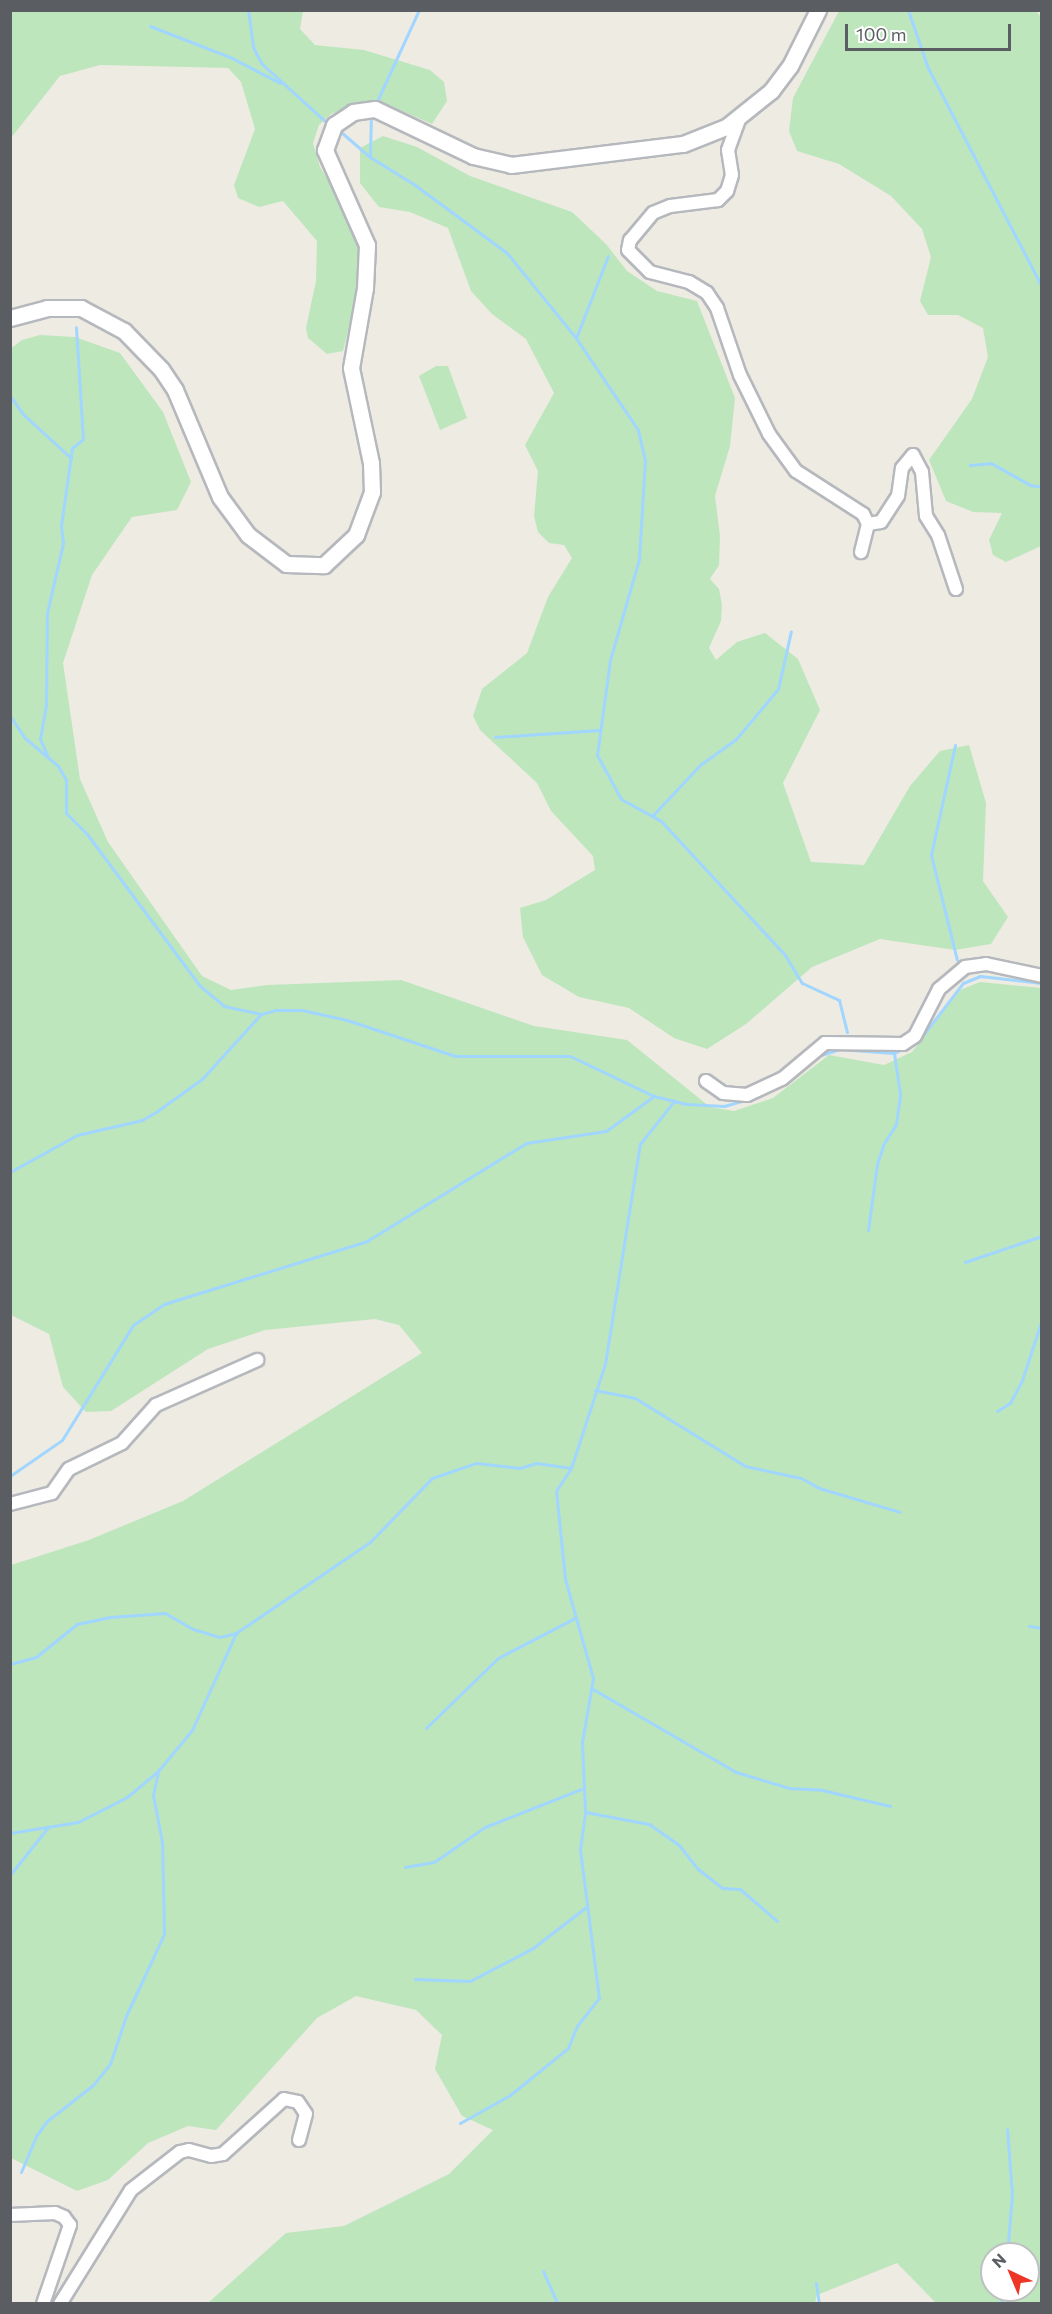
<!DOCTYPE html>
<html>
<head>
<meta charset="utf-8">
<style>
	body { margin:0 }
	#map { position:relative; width:1052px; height:2314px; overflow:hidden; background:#eeebe2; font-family:Commissioner,sans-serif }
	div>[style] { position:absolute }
	.green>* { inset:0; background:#bde6bd }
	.stream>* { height:3px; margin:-1.5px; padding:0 1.5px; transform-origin:1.5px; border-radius:1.5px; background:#a0d6ff }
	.roads { filter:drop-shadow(2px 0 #b5b8bd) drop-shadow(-2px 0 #b5b8bd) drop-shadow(0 2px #b5b8bd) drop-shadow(0 -2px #b5b8bd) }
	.minor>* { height:12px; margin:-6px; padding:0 6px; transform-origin:6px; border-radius:6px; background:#fff }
	.tertiary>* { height:15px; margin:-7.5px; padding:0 7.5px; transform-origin:7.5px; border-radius:7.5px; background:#fff }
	span { translate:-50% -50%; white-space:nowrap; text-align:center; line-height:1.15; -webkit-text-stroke:5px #fff; paint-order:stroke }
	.frame { position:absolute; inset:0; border:12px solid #5a5e63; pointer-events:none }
	.north { position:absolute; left:980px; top:2242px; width:60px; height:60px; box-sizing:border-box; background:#fff; border:2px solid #bdbfc1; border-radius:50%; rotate:316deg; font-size:16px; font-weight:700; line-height:24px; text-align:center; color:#5a5e63 }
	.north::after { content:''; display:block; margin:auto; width:21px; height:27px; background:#ee3627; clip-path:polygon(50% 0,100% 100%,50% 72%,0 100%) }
	.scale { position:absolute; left:845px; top:24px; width:166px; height:27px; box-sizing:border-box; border:3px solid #5a5e63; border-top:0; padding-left:8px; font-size:18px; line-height:21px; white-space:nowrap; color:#5a5e63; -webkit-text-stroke:4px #fff; paint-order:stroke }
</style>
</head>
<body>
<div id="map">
	<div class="green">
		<div style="clip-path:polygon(11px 11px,303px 11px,300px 29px,315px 45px,364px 50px,430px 70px,444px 82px,447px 101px,432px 124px,386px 104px,362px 102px,331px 114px,319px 125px,313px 143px,320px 167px,342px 203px,360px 245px,354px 306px,343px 351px,327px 354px,308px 338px,306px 328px,316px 281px,317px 241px,283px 201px,259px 207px,238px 198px,234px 185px,255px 129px,241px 82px,228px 68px,100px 65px,60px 76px,11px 138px)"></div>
		<div style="clip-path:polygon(1036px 11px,1042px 18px,1041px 546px,1006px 562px,993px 555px,989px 540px,1002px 513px,973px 512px,946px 501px,929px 460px,972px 399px,988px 357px,983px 328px,958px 315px,928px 315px,920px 301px,931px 257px,922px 229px,891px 196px,839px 164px,797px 151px,789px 131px,793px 98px,839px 11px)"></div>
		<div style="clip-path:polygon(383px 136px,417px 147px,470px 176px,572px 212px,606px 244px,627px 271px,657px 291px,697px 301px,735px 398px,730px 446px,715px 496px,720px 536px,719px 565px,710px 579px,719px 589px,722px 605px,721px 621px,709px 648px,716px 660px,737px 642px,765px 633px,798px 659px,820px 710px,783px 783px,811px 862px,864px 865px,910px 786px,940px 751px,969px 745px,986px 803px,983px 881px,1008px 917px,991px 944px,955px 950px,880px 939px,812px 967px,746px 1024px,707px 1049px,674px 1038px,629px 1008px,579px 997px,542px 975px,523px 937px,520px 908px,546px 900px,595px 870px,593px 856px,551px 811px,537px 783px,480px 730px,473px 716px,482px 689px,527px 653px,548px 597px,572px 558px,564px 545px,549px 543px,538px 532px,534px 516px,538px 471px,525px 445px,554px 393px,526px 339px,492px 314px,471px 291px,448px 228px,410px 212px,379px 207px,360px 183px,360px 148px)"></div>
		<div style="clip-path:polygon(evenodd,40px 335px,75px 337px,120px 353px,163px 412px,191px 482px,177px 510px,132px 517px,92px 575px,63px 663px,80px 779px,108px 842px,202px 976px,231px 990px,267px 985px,401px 980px,534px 1026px,627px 1040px,710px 1107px,734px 1111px,773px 1098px,829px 1055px,884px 1065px,912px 1052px,960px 990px,980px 982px,1041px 988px,1041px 2303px,936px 2303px,897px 2263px,817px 2295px,815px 2303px,208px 2303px,286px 2233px,344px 2226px,449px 2174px,493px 2130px,462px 2116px,435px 2069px,442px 2035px,416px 2010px,356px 1996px,317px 2018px,216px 2130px,188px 2126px,148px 2143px,108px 2180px,77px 2191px,11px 2158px,11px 1565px,89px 1540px,183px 1501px,422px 1353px,399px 1325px,375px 1319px,265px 1330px,208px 1349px,111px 1411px,86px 1412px,63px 1387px,49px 1334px,11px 1315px,10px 349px,22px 340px,40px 335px,992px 2254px,1028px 2254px,1028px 2290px,992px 2290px,992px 2254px)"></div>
		<div style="clip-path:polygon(436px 366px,448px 366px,467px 418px,440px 430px,419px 376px)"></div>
	</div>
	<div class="stream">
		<div style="left:248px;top:10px;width:37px;rotate:82deg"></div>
		<div style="left:253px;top:47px;width:18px;rotate:63deg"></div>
		<div style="left:261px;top:63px;width:86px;rotate:42.2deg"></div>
		<div style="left:908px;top:10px;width:61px;rotate:71deg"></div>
		<div style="left:928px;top:68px;width:247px;rotate:62.5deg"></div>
		<div style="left:150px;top:26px;width:88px;rotate:21.3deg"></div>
		<div style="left:232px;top:58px;width:54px;rotate:27.5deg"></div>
		<div style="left:378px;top:99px;width:98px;rotate:-65.3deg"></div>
		<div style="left:341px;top:132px;width:38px;rotate:41deg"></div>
		<div style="left:370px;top:157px;width:53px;rotate:31.9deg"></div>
		<div style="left:415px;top:185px;width:114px;rotate:36.5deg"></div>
		<div style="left:507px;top:253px;width:109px;rotate:50.9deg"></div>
		<div style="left:576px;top:338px;width:111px;rotate:56deg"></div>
		<div style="left:638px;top:430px;width:31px;rotate:77deg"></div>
		<div style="left:645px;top:460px;width:99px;rotate:93.5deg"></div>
		<div style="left:639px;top:559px;width:105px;rotate:106deg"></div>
		<div style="left:610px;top:660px;width:96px;rotate:97.8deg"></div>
		<div style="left:597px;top:755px;width:50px;rotate:61.4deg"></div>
		<div style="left:621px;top:799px;width:46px;rotate:28.8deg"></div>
		<div style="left:661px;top:821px;width:183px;rotate:47.2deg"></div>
		<div style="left:785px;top:955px;width:33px;rotate:59deg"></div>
		<div style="left:802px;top:983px;width:41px;rotate:24.7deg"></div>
		<div style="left:839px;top:1000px;width:33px;rotate:76deg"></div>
		<div style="left:370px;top:157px;width:43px;rotate:-88.7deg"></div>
		<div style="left:576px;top:338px;width:88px;rotate:-68.7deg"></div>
		<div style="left:10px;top:396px;width:24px;rotate:54deg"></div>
		<div style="left:24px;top:415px;width:64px;rotate:42.5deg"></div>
		<div style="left:970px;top:465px;width:21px;rotate:-5deg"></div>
		<div style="left:991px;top:463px;width:45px;rotate:29.4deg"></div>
		<div style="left:1030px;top:485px;width:12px;rotate:9deg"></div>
		<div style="left:10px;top:716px;width:27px;rotate:56deg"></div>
		<div style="left:25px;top:738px;width:43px;rotate:40.3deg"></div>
		<div style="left:58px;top:766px;width:16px;rotate:60deg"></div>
		<div style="left:66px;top:780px;width:33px;rotate:90deg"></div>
		<div style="left:66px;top:813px;width:30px;rotate:45deg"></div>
		<div style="left:87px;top:834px;width:188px;rotate:53.4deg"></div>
		<div style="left:199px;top:985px;width:33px;rotate:40deg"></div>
		<div style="left:224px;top:1006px;width:38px;rotate:12deg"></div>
		<div style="left:495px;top:737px;width:104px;rotate:-3.9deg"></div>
		<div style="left:955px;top:745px;width:113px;rotate:102.3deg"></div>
		<div style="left:931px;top:855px;width:108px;rotate:76.1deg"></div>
		<div style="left:48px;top:757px;width:20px;rotate:-114deg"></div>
		<div style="left:40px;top:739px;width:34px;rotate:-80deg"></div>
		<div style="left:46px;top:706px;width:93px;rotate:-89.4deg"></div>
		<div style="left:47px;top:613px;width:72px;rotate:-77.1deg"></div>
		<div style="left:63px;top:543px;width:17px;rotate:-97deg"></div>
		<div style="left:61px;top:526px;width:79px;rotate:-82deg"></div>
		<div style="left:72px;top:448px;width:14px;rotate:-39deg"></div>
		<div style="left:83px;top:439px;width:112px;rotate:-93.6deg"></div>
		<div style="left:653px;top:815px;width:69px;rotate:-46.8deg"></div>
		<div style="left:700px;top:765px;width:44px;rotate:-35.8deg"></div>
		<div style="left:736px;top:739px;width:65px;rotate:-50deg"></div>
		<div style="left:778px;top:689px;width:59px;rotate:-77.4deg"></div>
		<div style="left:920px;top:1039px;width:71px;rotate:-52.5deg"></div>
		<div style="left:963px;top:983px;width:18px;rotate:-22deg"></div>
		<div style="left:980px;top:976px;width:62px;rotate:6.4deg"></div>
		<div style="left:818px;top:1056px;width:22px;rotate:-18deg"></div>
		<div style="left:839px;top:1049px;width:55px;rotate:4.2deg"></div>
		<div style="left:894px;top:1053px;width:23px;rotate:-25deg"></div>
		<div style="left:10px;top:1172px;width:77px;rotate:-28.9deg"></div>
		<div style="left:77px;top:1135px;width:67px;rotate:-13deg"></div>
		<div style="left:142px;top:1120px;width:16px;rotate:-30deg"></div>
		<div style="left:156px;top:1112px;width:57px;rotate:-35.7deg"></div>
		<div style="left:202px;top:1079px;width:88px;rotate:-47.8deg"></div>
		<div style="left:261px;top:1014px;width:16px;rotate:-15deg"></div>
		<div style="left:276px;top:1010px;width:26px"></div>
		<div style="left:302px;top:1010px;width:46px;rotate:12.5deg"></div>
		<div style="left:347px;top:1020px;width:114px;rotate:18.4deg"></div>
		<div style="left:455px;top:1056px;width:115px"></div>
		<div style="left:570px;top:1056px;width:93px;rotate:25.5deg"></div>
		<div style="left:654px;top:1096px;width:34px;rotate:14deg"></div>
		<div style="left:687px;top:1104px;width:37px;rotate:3deg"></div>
		<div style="left:724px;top:1106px;width:26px;rotate:-16deg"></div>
		<div style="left:868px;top:1230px;width:67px;rotate:-82.2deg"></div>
		<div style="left:877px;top:1164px;width:20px;rotate:-72deg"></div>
		<div style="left:883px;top:1145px;width:25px;rotate:-58deg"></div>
		<div style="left:896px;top:1124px;width:30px;rotate:-82deg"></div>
		<div style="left:900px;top:1094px;width:41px;rotate:-98.3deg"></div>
		<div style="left:965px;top:1262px;width:81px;rotate:-18.7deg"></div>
		<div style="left:595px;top:1390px;width:41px;rotate:11.3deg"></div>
		<div style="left:635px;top:1398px;width:129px;rotate:31.7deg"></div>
		<div style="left:745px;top:1466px;width:57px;rotate:12.1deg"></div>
		<div style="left:801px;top:1478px;width:21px;rotate:29deg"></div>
		<div style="left:819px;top:1488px;width:84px;rotate:16.5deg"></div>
		<div style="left:997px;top:1411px;width:15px;rotate:-32deg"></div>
		<div style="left:1010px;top:1403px;width:26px;rotate:-62deg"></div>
		<div style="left:1022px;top:1380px;width:64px;rotate:-71.8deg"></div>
		<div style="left:10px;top:1476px;width:63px;rotate:-34.7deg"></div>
		<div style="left:62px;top:1440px;width:135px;rotate:-58.3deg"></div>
		<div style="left:133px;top:1325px;width:37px;rotate:-34deg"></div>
		<div style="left:164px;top:1304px;width:213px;rotate:-17.2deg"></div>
		<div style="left:367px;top:1241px;width:187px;rotate:-31.6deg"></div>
		<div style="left:526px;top:1143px;width:81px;rotate:-8.5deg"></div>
		<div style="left:606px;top:1131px;width:59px;rotate:-36.1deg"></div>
		<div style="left:1029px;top:1626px;width:13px;rotate:9deg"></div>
		<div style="left:10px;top:1664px;width:27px;rotate:-15deg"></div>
		<div style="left:36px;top:1657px;width:53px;rotate:-38.8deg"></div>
		<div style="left:77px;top:1624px;width:35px;rotate:-12deg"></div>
		<div style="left:111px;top:1617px;width:54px;rotate:-4.2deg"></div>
		<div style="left:165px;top:1613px;width:32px;rotate:30deg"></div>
		<div style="left:193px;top:1629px;width:28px;rotate:17deg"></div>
		<div style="left:220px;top:1637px;width:16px;rotate:-14deg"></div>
		<div style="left:236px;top:1633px;width:162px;rotate:-34.2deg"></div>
		<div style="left:370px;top:1542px;width:89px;rotate:-45.9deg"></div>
		<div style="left:432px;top:1478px;width:46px;rotate:-18.8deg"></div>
		<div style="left:476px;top:1463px;width:44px;rotate:6.5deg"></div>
		<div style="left:520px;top:1468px;width:17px;rotate:-17deg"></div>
		<div style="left:536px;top:1463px;width:35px;rotate:8deg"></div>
		<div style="left:591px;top:1688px;width:168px;rotate:30.1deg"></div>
		<div style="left:736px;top:1772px;width:55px;rotate:16.8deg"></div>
		<div style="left:789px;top:1788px;width:33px;rotate:3deg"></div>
		<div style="left:822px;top:1790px;width:70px;rotate:13.2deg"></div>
		<div style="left:426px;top:1728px;width:100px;rotate:-44.2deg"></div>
		<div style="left:498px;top:1658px;width:87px;rotate:-27.5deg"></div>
		<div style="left:585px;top:1812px;width:65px;rotate:10.6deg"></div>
		<div style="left:649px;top:1824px;width:37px;rotate:35deg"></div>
		<div style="left:679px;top:1845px;width:31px;rotate:52deg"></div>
		<div style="left:698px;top:1869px;width:31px;rotate:38deg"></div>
		<div style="left:722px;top:1888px;width:18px;rotate:3deg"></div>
		<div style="left:740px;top:1889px;width:49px;rotate:40.9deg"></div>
		<div style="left:10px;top:1833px;width:69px;rotate:-9.2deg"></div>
		<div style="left:78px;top:1822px;width:55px;rotate:-27deg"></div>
		<div style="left:127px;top:1797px;width:40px;rotate:-40deg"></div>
		<div style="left:158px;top:1771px;width:53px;rotate:-50.3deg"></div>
		<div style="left:192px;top:1730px;width:107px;rotate:-65.6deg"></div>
		<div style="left:405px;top:1867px;width:29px;rotate:-10deg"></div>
		<div style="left:434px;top:1862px;width:62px;rotate:-34.5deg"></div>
		<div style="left:485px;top:1827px;width:103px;rotate:-21.6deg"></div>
		<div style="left:10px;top:1875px;width:61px;rotate:-51.6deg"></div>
		<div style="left:415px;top:1979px;width:55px;rotate:2.1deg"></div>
		<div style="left:470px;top:1981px;width:71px;rotate:-27.6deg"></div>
		<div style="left:533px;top:1948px;width:67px;rotate:-37.7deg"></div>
		<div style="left:460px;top:2123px;width:57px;rotate:-29.2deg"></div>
		<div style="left:510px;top:2095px;width:75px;rotate:-39deg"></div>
		<div style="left:568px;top:2048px;width:24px;rotate:-68deg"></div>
		<div style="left:577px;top:2026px;width:36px;rotate:-52deg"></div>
		<div style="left:599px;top:1998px;width:150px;rotate:-97.3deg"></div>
		<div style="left:580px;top:1849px;width:37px;rotate:-82deg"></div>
		<div style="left:585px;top:1812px;width:70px;rotate:-92.5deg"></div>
		<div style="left:582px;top:1742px;width:65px;rotate:-80.2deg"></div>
		<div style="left:593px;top:1678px;width:103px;rotate:-105.8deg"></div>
		<div style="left:565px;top:1579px;width:88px;rotate:-95.8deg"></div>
		<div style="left:556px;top:1491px;width:27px;rotate:-57deg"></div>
		<div style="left:571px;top:1468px;width:109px;rotate:-71.9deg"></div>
		<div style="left:605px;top:1364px;width:223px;rotate:-81deg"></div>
		<div style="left:640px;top:1144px;width:55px;rotate:-51.7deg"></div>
		<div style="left:21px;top:2172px;width:39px;rotate:-67deg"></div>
		<div style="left:36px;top:2136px;width:19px;rotate:-54deg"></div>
		<div style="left:47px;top:2121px;width:58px;rotate:-38deg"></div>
		<div style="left:93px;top:2085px;width:27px;rotate:-51deg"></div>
		<div style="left:110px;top:2064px;width:51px;rotate:-71.6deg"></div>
		<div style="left:126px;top:2016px;width:90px;rotate:-65.1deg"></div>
		<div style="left:164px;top:1934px;width:92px;rotate:-91.2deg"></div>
		<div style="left:162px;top:1842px;width:48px;rotate:-100.8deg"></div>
		<div style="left:153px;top:1795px;width:25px;rotate:-78deg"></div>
		<div style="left:1007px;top:2254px;width:59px;rotate:-85.2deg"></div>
		<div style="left:1012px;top:2195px;width:66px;rotate:-94.3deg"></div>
		<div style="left:543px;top:2271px;width:36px;rotate:66deg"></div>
		<div style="left:816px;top:2283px;width:21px;rotate:82deg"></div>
		<div style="left:999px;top:2290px;width:14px;rotate:78deg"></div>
	</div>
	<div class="roads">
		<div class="minor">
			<div style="left:740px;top:117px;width:35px;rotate:110deg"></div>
			<div style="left:728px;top:150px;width:25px;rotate:81deg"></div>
			<div style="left:732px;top:175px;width:17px;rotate:107deg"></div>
			<div style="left:727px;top:191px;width:13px;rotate:135deg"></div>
			<div style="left:718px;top:200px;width:48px;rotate:172.9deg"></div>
			<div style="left:670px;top:206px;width:18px;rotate:158deg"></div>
			<div style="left:653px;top:213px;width:35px;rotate:130deg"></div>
			<div style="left:630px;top:240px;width:10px;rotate:101deg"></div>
			<div style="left:628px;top:250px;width:31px;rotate:45deg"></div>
			<div style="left:650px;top:272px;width:40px;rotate:14.4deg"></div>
			<div style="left:689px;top:282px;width:21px;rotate:31deg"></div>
			<div style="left:707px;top:293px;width:18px;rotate:56deg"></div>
			<div style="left:717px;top:308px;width:71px;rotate:71.1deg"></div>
			<div style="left:740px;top:375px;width:66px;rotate:63.8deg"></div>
			<div style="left:769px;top:434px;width:46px;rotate:53.9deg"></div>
			<div style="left:796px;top:471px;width:80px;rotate:32.7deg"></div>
			<div style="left:863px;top:514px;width:11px;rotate:63deg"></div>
			<div style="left:868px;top:524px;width:29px;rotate:104deg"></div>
			<div style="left:868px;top:524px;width:13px;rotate:-9deg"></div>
			<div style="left:881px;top:522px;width:31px;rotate:-57deg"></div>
			<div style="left:898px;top:496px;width:28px;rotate:-82deg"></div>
			<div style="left:902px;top:468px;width:17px;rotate:-50deg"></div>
			<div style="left:913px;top:455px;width:19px;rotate:62deg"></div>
			<div style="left:922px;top:472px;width:44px;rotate:84.8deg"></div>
			<div style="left:926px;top:516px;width:22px;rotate:58deg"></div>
			<div style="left:938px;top:535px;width:57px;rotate:71.6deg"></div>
			<div style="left:706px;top:1081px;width:21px;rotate:35deg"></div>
			<div style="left:723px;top:1093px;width:24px;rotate:5deg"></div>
			<div style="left:747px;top:1095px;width:38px;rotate:-25deg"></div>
			<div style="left:782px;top:1079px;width:56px;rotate:-39.9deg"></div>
			<div style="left:825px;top:1043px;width:78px;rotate:0.7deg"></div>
			<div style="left:903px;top:1044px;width:14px;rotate:-34deg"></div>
			<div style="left:915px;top:1036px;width:53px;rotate:-62.9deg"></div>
			<div style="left:939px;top:989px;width:34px;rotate:-40deg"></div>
			<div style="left:965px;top:967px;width:21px;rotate:-8deg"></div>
			<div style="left:986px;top:964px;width:57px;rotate:12.1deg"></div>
			<div style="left:10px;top:1504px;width:43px;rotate:-14.7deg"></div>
			<div style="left:52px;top:1493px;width:29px;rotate:-55deg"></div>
			<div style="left:69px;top:1469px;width:59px;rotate:-26.1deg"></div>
			<div style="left:122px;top:1443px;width:51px;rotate:-48.2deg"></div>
			<div style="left:156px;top:1405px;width:111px;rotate:-24deg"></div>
			<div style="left:10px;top:2215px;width:45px;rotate:-2.5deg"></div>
			<div style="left:55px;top:2213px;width:10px;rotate:24deg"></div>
			<div style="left:64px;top:2217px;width:10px;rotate:53deg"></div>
			<div style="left:70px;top:2225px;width:83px;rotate:108.9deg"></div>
			<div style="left:60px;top:2304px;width:134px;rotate:-58.1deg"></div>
			<div style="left:131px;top:2190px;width:62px;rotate:-37.8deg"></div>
			<div style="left:180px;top:2152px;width:9px;rotate:-13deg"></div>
			<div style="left:189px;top:2150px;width:23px;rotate:15deg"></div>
			<div style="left:211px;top:2156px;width:12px;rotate:-9deg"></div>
			<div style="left:223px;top:2154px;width:82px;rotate:-42deg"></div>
			<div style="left:284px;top:2099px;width:14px;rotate:12deg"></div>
			<div style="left:298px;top:2102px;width:14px;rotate:56deg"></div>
			<div style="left:306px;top:2114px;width:27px;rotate:105deg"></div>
		</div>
		<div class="tertiary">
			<div style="left:10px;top:318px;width:38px;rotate:-15deg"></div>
			<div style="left:47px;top:308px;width:34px"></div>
			<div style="left:81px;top:308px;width:49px;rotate:28.1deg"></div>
			<div style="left:124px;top:331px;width:53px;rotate:45.8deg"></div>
			<div style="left:161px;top:369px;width:25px;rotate:56deg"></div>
			<div style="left:175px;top:390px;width:116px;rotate:67.2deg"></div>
			<div style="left:220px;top:497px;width:47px;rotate:53.6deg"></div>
			<div style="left:248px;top:535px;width:48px;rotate:37.3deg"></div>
			<div style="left:286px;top:564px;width:38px;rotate:2deg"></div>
			<div style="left:324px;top:565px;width:44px;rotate:-43.2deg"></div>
			<div style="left:356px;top:535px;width:46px;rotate:-69.6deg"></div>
			<div style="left:372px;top:492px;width:29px;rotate:-92deg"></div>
			<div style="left:371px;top:463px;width:97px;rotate:-101.9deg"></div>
			<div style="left:351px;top:368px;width:81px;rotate:-80.1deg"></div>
			<div style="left:365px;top:288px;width:43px;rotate:-87.3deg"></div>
			<div style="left:367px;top:245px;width:104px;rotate:-113.9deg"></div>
			<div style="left:325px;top:150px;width:27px;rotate:-70deg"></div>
			<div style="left:334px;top:125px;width:23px;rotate:-34deg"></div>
			<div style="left:353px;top:112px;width:22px;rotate:-8deg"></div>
			<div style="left:375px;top:109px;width:109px;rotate:25.6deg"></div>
			<div style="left:473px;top:156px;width:39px;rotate:13deg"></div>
			<div style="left:511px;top:165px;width:173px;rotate:-7deg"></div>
			<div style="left:683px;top:144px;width:46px;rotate:-21.6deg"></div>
			<div style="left:726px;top:127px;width:58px;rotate:-38.7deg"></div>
			<div style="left:771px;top:91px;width:31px;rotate:-53deg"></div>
			<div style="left:790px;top:66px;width:63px;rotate:-63.4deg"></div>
		</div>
	</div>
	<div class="frame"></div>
	<div class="north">N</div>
	<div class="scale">100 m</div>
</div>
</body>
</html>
